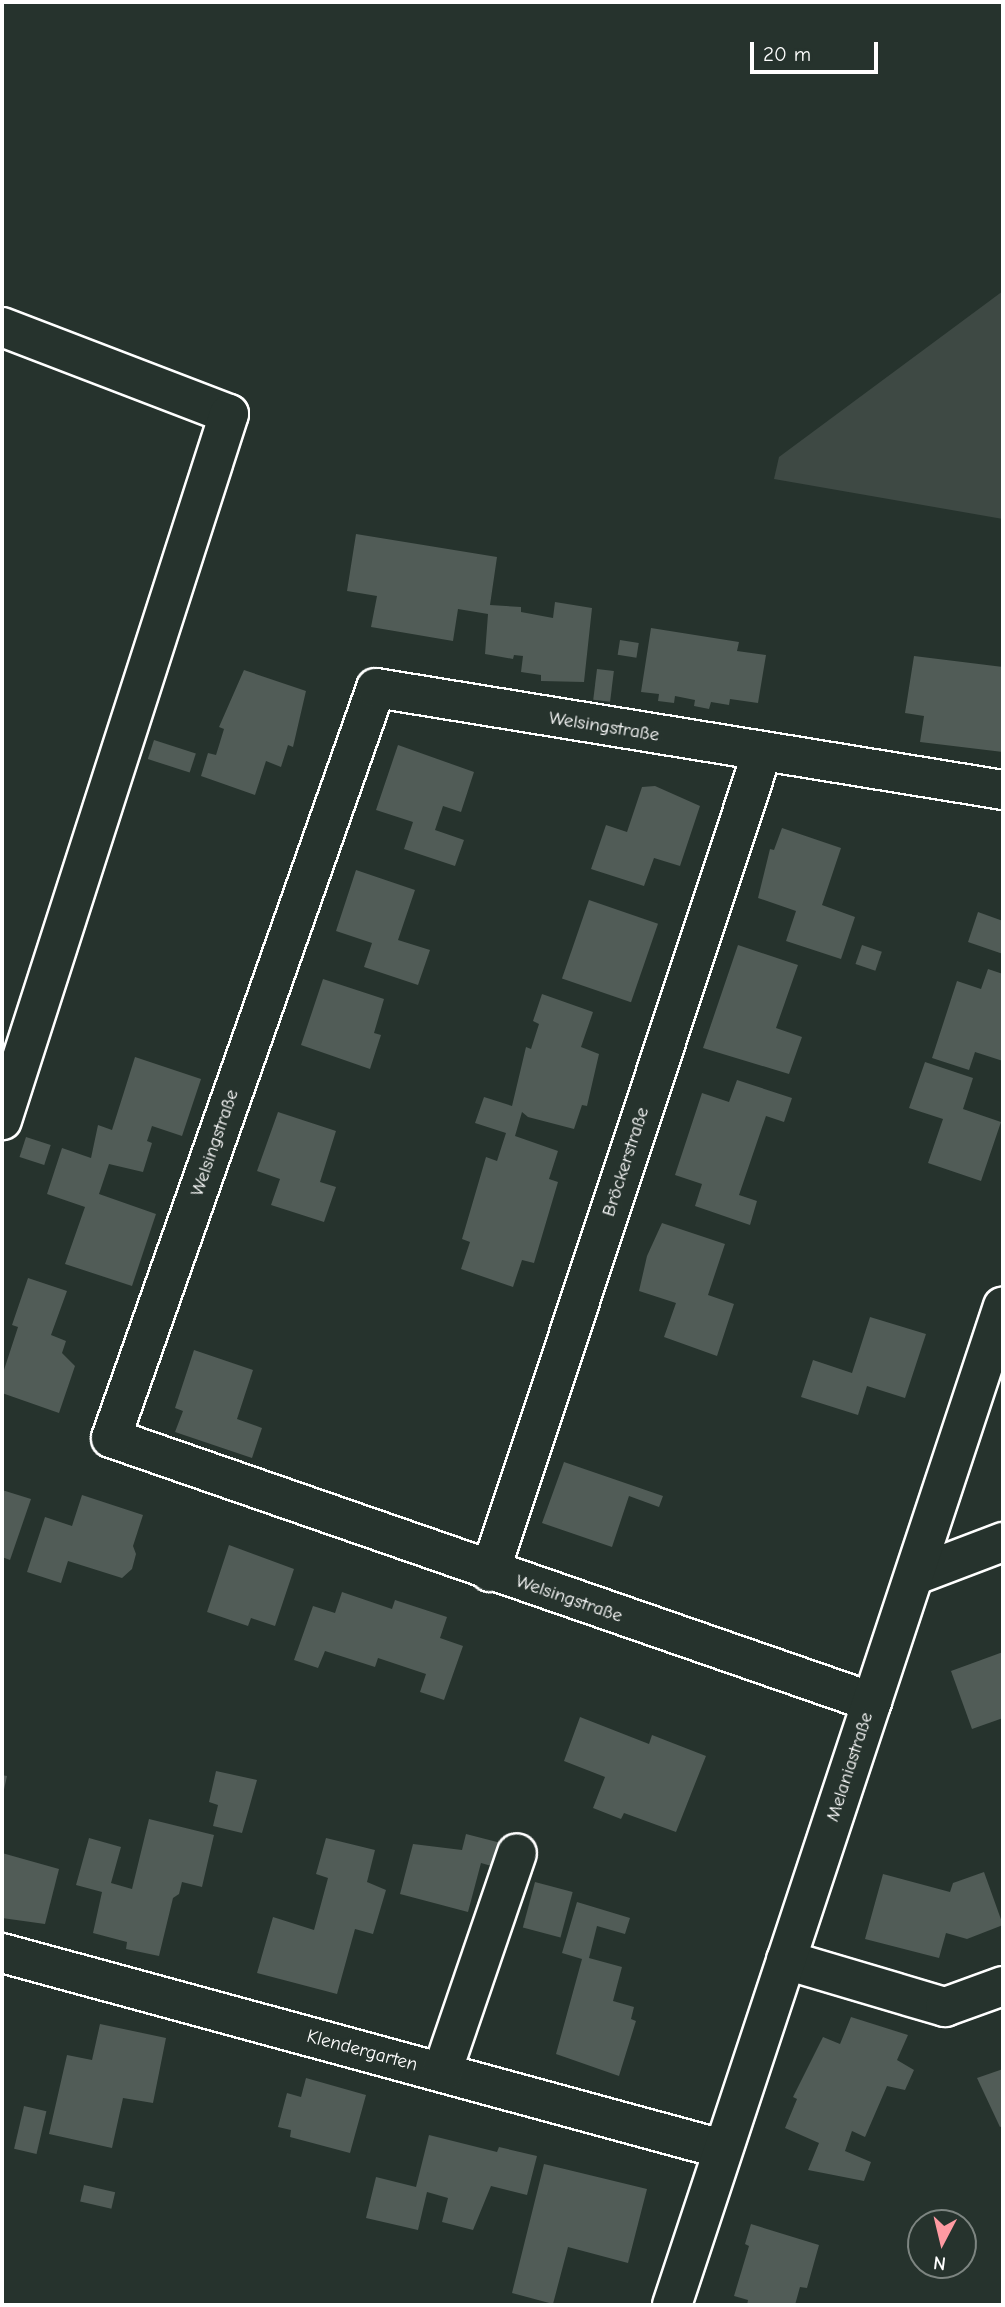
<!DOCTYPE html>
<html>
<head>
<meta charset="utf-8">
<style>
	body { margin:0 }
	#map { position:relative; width:1005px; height:2307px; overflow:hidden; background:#26332d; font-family:"Comic Neue",sans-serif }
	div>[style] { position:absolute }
	.green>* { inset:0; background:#3e4944 }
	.building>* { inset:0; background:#515c57; transform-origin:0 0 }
	.roads { filter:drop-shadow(2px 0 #fff) drop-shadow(-2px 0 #fff) drop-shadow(0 2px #fff) drop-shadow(0 -2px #fff) }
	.minor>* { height:38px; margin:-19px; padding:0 19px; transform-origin:19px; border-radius:19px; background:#26332d }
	span { translate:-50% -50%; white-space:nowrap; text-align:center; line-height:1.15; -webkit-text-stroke:7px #26332d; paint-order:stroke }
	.street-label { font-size:19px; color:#fff }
	.frame { position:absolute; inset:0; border:4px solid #fff; pointer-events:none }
	.north { position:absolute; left:907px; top:2209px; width:70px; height:70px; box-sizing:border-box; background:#26332d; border:2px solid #7d8581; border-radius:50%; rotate:187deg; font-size:19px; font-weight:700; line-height:28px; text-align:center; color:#fff }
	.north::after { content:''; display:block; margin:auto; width:24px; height:32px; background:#ff9aa2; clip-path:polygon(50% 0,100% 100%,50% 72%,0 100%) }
	.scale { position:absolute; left:750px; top:42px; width:128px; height:32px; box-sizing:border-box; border:4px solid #fff; border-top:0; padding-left:9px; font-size:21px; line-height:24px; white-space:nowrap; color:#fff; -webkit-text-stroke:5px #26332d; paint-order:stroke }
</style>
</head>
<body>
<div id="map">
	<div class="green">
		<div style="clip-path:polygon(1003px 291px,1003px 519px,774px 479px,779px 457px)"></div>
	</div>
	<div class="building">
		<div style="clip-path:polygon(356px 534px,497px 557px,490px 605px,521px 607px,521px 612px,553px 618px,555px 602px,592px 608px,584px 682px,541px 681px,541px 675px,521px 672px,523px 656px,514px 655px,513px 659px,485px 654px,488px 614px,458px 609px,453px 641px,371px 627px,377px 596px,347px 591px)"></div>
		<div style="clip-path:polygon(651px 628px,739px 642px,737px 651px,766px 655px,758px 703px,730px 699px,729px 705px,711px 702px,709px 709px,694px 706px,695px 700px,675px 696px,674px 703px,658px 701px,659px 694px,641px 692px)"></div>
		<div style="left:620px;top:640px;width:19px;height:15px;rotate:9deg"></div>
		<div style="clip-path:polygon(914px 656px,1003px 667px,1003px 752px,920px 742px,924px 716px,905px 713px)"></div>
		<div style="left:597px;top:669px;width:17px;height:31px;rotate:7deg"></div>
		<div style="clip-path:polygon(244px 670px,306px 691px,293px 747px,288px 745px,281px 767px,266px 761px,255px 795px,201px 776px,208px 753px,216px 755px,224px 729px,219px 727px)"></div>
		<div style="left:154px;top:740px;width:44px;height:20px;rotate:18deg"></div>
		<div style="clip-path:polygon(398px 745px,474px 772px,461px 812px,443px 806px,435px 830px,464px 840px,455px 866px,404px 849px,413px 822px,376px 810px)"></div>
		<div style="clip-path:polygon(655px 786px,700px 806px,680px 866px,654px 858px,644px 886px,591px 869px,606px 825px,627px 832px,642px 787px)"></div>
		<div style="clip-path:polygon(782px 828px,841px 848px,822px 905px,855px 917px,841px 959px,786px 941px,796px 911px,758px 898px,770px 849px,774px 850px)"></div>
		<div style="clip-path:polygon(356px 870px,415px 890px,398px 940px,430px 950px,418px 985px,364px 967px,372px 943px,336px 931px)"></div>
		<div style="left:589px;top:900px;width:73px;height:83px;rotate:19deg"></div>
		<div style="clip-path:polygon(978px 912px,1003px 921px,1003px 954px,968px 942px)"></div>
		<div style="clip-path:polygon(738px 945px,798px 965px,776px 1028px,802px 1037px,789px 1074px,703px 1048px)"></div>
		<div style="left:862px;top:945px;width:21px;height:20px;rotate:19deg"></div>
		<div style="clip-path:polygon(988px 969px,1003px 974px,1003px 1061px,975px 1052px,969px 1070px,932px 1058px,957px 981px,981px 989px)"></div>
		<div style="clip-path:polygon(323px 979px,384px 999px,374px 1033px,381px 1035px,370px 1069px,301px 1045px)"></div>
		<div style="clip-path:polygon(542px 994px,593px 1012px,581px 1047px,599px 1054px,587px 1106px,582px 1105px,574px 1129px,528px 1117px,522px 1112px,515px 1136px,558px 1151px,549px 1179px,558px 1182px,534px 1263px,522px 1260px,513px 1287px,461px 1269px,470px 1242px,462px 1239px,486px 1157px,497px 1161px,506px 1133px,475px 1123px,484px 1097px,512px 1106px,526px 1047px,531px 1049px,539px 1024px,533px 1021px)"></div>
		<div style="clip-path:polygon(135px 1057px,201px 1079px,182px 1136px,152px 1126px,147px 1141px,152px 1143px,143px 1172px,109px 1164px,99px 1194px,156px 1214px,132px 1286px,65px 1264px,85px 1207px,47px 1194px,62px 1148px,91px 1158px,98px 1125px,112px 1130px)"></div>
		<div style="clip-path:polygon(925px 1062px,973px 1078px,963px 1109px,1001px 1122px,981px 1181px,928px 1163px,943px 1119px,909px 1108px)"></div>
		<div style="clip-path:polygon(737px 1080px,792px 1098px,784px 1122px,766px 1116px,739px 1195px,757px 1201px,750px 1225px,695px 1206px,702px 1184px,675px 1175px,702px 1093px,729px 1102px)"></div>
		<div style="clip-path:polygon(278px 1112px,336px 1131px,320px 1182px,336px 1187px,324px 1222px,271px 1205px,280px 1179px,257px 1171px)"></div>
		<div style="left:26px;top:1137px;width:26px;height:21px;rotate:18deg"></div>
		<div style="clip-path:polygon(662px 1223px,725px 1244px,708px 1295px,734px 1304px,717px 1356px,664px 1337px,676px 1303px,639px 1291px,647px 1256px)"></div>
		<div style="clip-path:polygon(28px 1278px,67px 1291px,51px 1335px,66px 1341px,62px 1353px,75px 1366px,59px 1413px,2px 1393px,2px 1376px,18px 1327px,12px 1325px)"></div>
		<div style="clip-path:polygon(870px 1317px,926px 1334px,905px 1398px,867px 1386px,858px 1415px,801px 1397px,813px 1360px,852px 1373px)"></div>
		<div style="clip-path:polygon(194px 1350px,253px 1370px,237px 1419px,262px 1428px,252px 1458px,175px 1432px,183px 1411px,175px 1408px)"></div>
		<div style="clip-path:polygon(564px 1462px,663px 1496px,659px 1507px,629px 1496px,612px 1547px,542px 1523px)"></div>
		<div style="clip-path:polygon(2px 1490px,31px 1499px,10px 1560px,2px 1557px)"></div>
		<div style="clip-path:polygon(82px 1495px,143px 1515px,133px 1546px,136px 1554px,132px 1569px,122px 1578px,68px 1561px,61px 1583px,27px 1572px,45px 1517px,72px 1526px)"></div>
		<div style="clip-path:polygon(229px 1545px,294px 1569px,275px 1626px,251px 1618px,248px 1626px,207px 1612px)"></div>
		<div style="clip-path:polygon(342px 1592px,392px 1609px,395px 1600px,447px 1617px,440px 1638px,463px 1646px,444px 1700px,420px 1692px,426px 1674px,378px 1658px,375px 1667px,325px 1651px,318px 1668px,294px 1660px,313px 1606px,335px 1613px)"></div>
		<div style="clip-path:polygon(1003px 1652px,1003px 1718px,972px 1729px,951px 1671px)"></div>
		<div style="clip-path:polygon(580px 1717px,649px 1744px,652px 1735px,706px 1756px,676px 1832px,624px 1813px,621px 1819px,593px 1808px,605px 1777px,564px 1761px)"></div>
		<div style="clip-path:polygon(216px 1771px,257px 1780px,242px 1833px,213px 1826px,218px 1805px,209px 1802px)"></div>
		<div style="clip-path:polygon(2px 1775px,7px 1776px,3px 1794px,2px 1794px)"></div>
		<div style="clip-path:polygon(149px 1819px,214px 1835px,202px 1887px,182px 1882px,179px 1894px,173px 1898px,159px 1956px,126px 1949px,127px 1942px,93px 1933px,102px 1892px,76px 1885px,89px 1838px,121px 1847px,111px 1883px,132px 1889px)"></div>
		<div style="clip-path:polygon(466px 1834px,501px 1843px,495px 1867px,481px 1863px,468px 1912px,400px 1894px,413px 1844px,462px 1850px)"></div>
		<div style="clip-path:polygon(326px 1838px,375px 1850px,367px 1882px,386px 1890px,373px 1934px,355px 1929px,337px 1994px,257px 1973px,273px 1917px,314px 1930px,328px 1878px,316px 1874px)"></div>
		<div style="clip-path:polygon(2px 1853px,59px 1869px,45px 1924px,2px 1918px)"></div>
		<div style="clip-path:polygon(984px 1872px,1003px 1925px,967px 1939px,946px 1933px,939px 1958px,865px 1939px,883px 1874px,950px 1892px,953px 1883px)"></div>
		<div style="left:535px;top:1882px;width:39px;height:47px;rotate:15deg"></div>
		<div style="clip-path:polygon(577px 1902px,630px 1918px,625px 1934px,597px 1926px,589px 1958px,622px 1967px,613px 2001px,634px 2007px,631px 2019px,636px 2021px,619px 2076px,556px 2054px,582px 1959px,562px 1953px)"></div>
		<div style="clip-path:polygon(851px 2017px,908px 2035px,897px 2060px,914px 2070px,905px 2090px,887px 2086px,865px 2137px,852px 2131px,845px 2151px,871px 2162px,864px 2181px,808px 2170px,819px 2143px,785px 2128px,797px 2099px,793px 2097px,823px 2037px,840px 2044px)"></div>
		<div style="clip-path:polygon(100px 2024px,166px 2038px,153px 2103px,123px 2098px,112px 2148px,49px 2134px,67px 2055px,92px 2060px)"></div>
		<div style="clip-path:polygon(1003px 2069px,1003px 2126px,1000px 2127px,977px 2078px)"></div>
		<div style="clip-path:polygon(306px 2078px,366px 2095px,350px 2153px,290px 2137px,291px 2130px,278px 2127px,287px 2093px,301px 2097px)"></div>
		<div style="left:24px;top:2106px;width:23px;height:44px;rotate:13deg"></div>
		<div style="clip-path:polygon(429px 2135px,497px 2152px,499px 2147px,537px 2156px,527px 2195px,491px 2186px,473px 2230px,442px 2222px,448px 2198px,427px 2192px,418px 2230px,366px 2218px,376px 2177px,416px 2187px)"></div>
		<div style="clip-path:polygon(544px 2164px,647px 2189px,628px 2263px,568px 2247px,553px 2304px,512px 2293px)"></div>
		<div style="left:84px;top:2185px;width:32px;height:17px;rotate:13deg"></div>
		<div style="clip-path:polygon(751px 2224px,819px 2245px,807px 2288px,800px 2287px,795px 2305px,747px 2305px,748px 2300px,734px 2296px,749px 2246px,745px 2244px)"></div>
	</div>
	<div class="roads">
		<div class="minor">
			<div style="left:2px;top:327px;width:243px;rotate:21deg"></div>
			<div style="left:229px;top:414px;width:742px;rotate:107.82deg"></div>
			<div style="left:490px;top:1572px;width:863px;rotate:-71.63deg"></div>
			<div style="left:916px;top:1575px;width:93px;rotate:-20.8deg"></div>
			<div style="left:872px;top:1702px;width:805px;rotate:-160.87deg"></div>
			<div style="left:111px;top:1438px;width:795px;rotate:-70.54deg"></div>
			<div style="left:376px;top:688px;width:635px;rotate:9.24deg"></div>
			<div style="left:2px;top:1953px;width:746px;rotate:15.23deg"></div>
			<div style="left:786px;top:1960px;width:166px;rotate:16.5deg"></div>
			<div style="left:945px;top:2007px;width:62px;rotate:-19.9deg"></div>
			<div style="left:442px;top:2072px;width:231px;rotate:-71.1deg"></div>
			<div style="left:672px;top:2305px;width:1052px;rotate:-71.67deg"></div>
		</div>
	</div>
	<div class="street-label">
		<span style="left:604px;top:727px;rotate:9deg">Welsingstraße</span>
		<span style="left:215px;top:1143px;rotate:-71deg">Welsingstraße</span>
		<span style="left:626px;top:1162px;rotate:-72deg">Bröckerstraße</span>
		<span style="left:569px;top:1599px;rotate:19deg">Welsingstraße</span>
		<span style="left:850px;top:1767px;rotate:-72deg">Melaniastraße</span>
		<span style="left:362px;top:2051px;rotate:15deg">Klendergarten</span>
	</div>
	<div class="frame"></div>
	<div class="north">N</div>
	<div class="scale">20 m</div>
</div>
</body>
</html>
